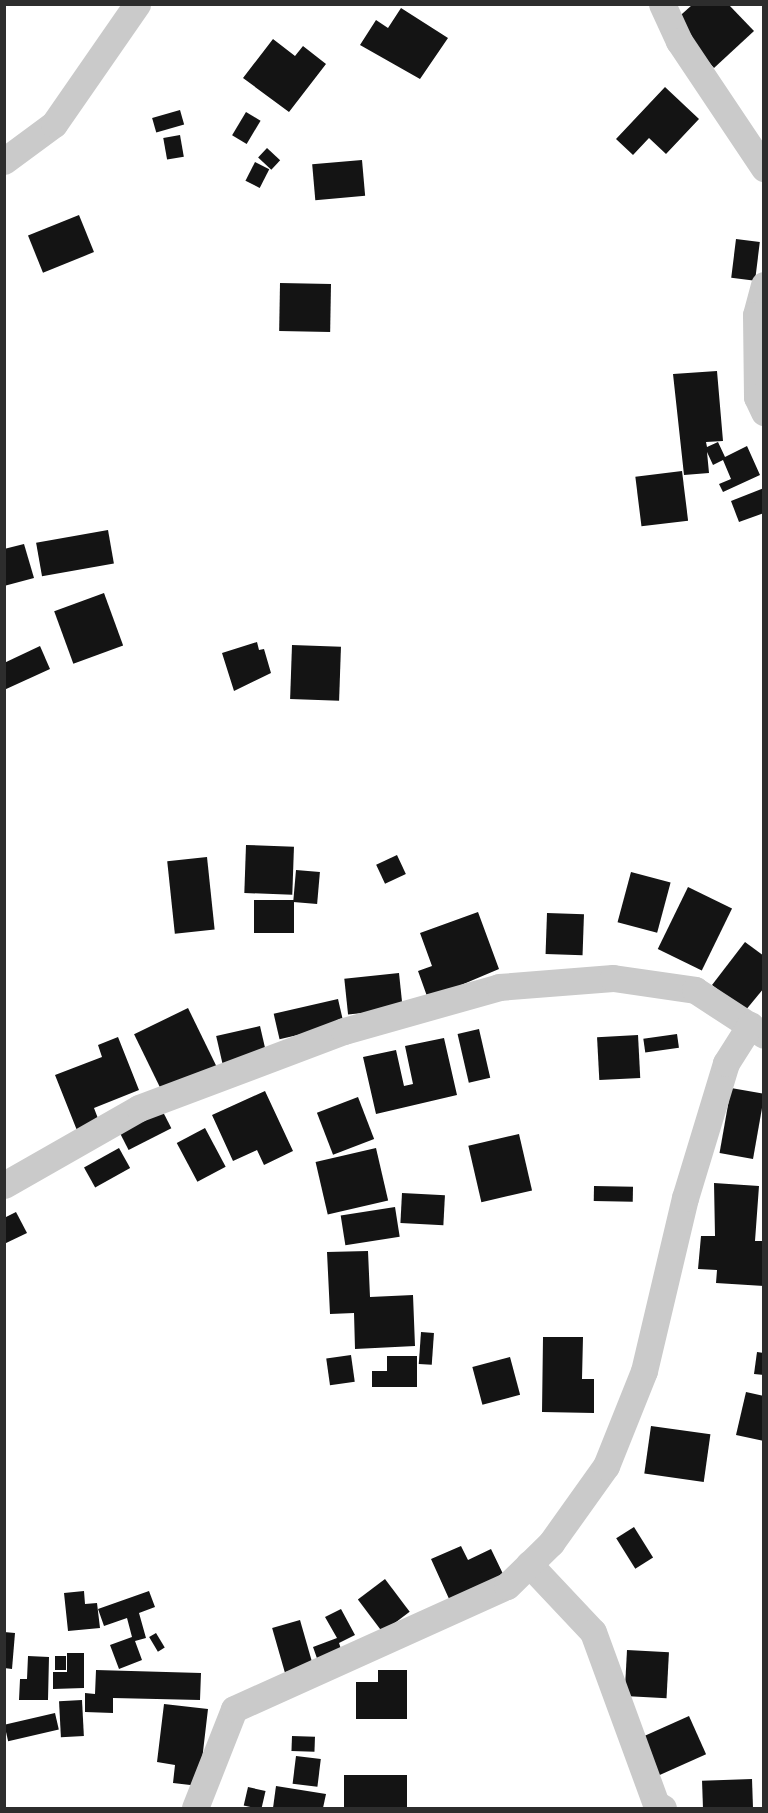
<!DOCTYPE html>
<html>
<head>
<meta charset="utf-8">
<style>
	body { margin:0 }
	#map { position:relative; width:768px; height:1813px; overflow:hidden; background:#fff; font-family:"Open Sans",sans-serif }
	div>[style] { position:absolute }
	.building>* { inset:0; background:#141414; transform-origin:0 0 }
	.street>* { height:27px; margin:-13.5px; padding:0 13.5px; transform-origin:13.5px; border-radius:13.5px; background:#cacaca }
	span { translate:-50% -50%; white-space:nowrap; text-align:center; line-height:1.15; -webkit-text-stroke:6px #fff; paint-order:stroke }
	.frame { position:absolute; inset:0; border:6px solid #2d2d2d; pointer-events:none }
</style>
</head>
<body>
<div id="map">
	<div class="building">
		<div style="clip-path:polygon(692px 5px,729px 5px,754px 31px,714px 68px,673px 22px)"></div>
		<div style="clip-path:polygon(401px 8px,448px 38px,420px 79px,360px 45px,376px 20px,388px 28px)"></div>
		<div style="clip-path:polygon(273px 39px,295px 56px,303px 46px,326px 64px,289px 112px,243px 78px)"></div>
		<div style="clip-path:polygon(665px 87px,699px 119px,666px 154px,649px 138px,633px 155px,616px 139px)"></div>
		<div style="left:180px;top:110px;width:15px;height:29px;rotate:74deg"></div>
		<div style="left:246px;top:112px;width:17px;height:27px;rotate:31deg"></div>
		<div style="left:180px;top:135px;width:22px;height:17px;rotate:80deg"></div>
		<div style="left:267px;top:148px;width:18px;height:13px;rotate:43deg"></div>
		<div style="left:362px;top:160px;width:36px;height:50px;rotate:85deg"></div>
		<div style="left:255px;top:162px;width:16px;height:21px;rotate:27deg"></div>
		<div style="left:79px;top:215px;width:40px;height:55px;rotate:68deg"></div>
		<div style="left:736px;top:239px;width:24px;height:39px;rotate:7deg"></div>
		<div style="left:280px;top:283px;width:51px;height:48px;rotate:1deg"></div>
		<div style="clip-path:polygon(717px 371px,723px 441px,706px 442px,707px 447px,718px 442px,725px 457px,747px 446px,760px 475px,723px 492px,719px 484px,731px 479px,723px 460px,713px 465px,707px 452px,709px 473px,684px 475px,673px 374px)"></div>
		<div style="left:682px;top:471px;width:50px;height:47px;rotate:83deg"></div>
		<div style="clip-path:polygon(764px 488px,764px 513px,739px 522px,731px 501px)"></div>
		<div style="left:108px;top:530px;width:34px;height:73px;rotate:80deg"></div>
		<div style="clip-path:polygon(24px 544px,34px 578px,4px 586px,4px 549px)"></div>
		<div style="left:104px;top:593px;width:56px;height:53px;rotate:70deg"></div>
		<div style="clip-path:polygon(257px 642px,259px 650px,264px 649px,271px 673px,234px 691px,222px 653px)"></div>
		<div style="left:292px;top:645px;width:49px;height:54px;rotate:2deg"></div>
		<div style="clip-path:polygon(40px 646px,50px 669px,4px 690px,4px 663px)"></div>
		<div style="left:246px;top:845px;width:48px;height:48px;rotate:2deg"></div>
		<div style="left:397px;top:855px;width:21px;height:23px;rotate:65deg"></div>
		<div style="left:207px;top:857px;width:73px;height:40px;rotate:84deg"></div>
		<div style="left:296px;top:870px;width:24px;height:32px;rotate:5deg"></div>
		<div style="left:631px;top:872px;width:41px;height:52px;rotate:15deg"></div>
		<div style="left:688px;top:887px;width:49px;height:69px;rotate:26deg"></div>
		<div style="left:294px;top:900px;width:33px;height:40px;rotate:90deg"></div>
		<div style="clip-path:polygon(478px 912px,499px 969px,428px 999px,418px 971px,432px 966px,420px 933px)"></div>
		<div style="left:547px;top:913px;width:37px;height:41px;rotate:2deg"></div>
		<div style="clip-path:polygon(745px 942px,764px 956px,764px 988px,745px 1011px,712px 985px)"></div>
		<div style="left:399px;top:973px;width:36px;height:55px;rotate:84deg"></div>
		<div style="left:338px;top:999px;width:26px;height:66px;rotate:77deg"></div>
		<div style="left:188px;top:1008px;width:66px;height:60px;rotate:64deg"></div>
		<div style="left:260px;top:1026px;width:32px;height:45px;rotate:77deg"></div>
		<div style="left:479px;top:1029px;width:50px;height:22px;rotate:77deg"></div>
		<div style="left:677px;top:1034px;width:14px;height:34px;rotate:82deg"></div>
		<div style="left:638px;top:1035px;width:43px;height:41px;rotate:87deg"></div>
		<div style="clip-path:polygon(118px 1037px,139px 1090px,94px 1108px,102px 1129px,80px 1138px,55px 1075px,102px 1057px,98px 1045px)"></div>
		<div style="clip-path:polygon(444px 1038px,457px 1095px,376px 1114px,363px 1057px,396px 1050px,404px 1086px,413px 1084px,405px 1046px)"></div>
		<div style="left:731px;top:1088px;width:34px;height:66px;rotate:10deg"></div>
		<div style="clip-path:polygon(265px 1091px,293px 1151px,264px 1165px,257px 1150px,233px 1161px,212px 1115px)"></div>
		<div style="left:358px;top:1097px;width:45px;height:44px;rotate:69deg"></div>
		<div style="left:160px;top:1106px;width:25px;height:48px;rotate:63deg"></div>
		<div style="left:205px;top:1128px;width:44px;height:32px;rotate:62deg"></div>
		<div style="left:519px;top:1134px;width:58px;height:52px;rotate:77deg"></div>
		<div style="left:119px;top:1148px;width:23px;height:40px;rotate:61deg"></div>
		<div style="left:376px;top:1148px;width:54px;height:62px;rotate:77deg"></div>
		<div style="clip-path:polygon(714px 1183px,759px 1186px,755px 1241px,764px 1241px,764px 1286px,716px 1283px,717px 1270px,698px 1269px,701px 1236px,715px 1236px)"></div>
		<div style="left:594px;top:1186px;width:39px;height:15px;rotate:1deg"></div>
		<div style="left:402px;top:1193px;width:43px;height:30px;rotate:3deg"></div>
		<div style="left:395px;top:1207px;width:30px;height:55px;rotate:81deg"></div>
		<div style="clip-path:polygon(16px 1212px,27px 1233px,4px 1244px,4px 1218px)"></div>
		<div style="clip-path:polygon(368px 1251px,370px 1297px,413px 1295px,415px 1346px,355px 1349px,354px 1313px,330px 1314px,327px 1252px)"></div>
		<div style="left:421px;top:1332px;width:13px;height:32px;rotate:4deg"></div>
		<div style="clip-path:polygon(543px 1337px,583px 1337px,582px 1379px,594px 1379px,594px 1413px,542px 1412px)"></div>
		<div style="clip-path:polygon(757px 1352px,764px 1353px,764px 1375px,754px 1374px)"></div>
		<div style="left:351px;top:1355px;width:27px;height:25px;rotate:82deg"></div>
		<div style="clip-path:polygon(387px 1356px,417px 1356px,417px 1387px,372px 1387px,372px 1371px,387px 1371px)"></div>
		<div style="left:510px;top:1357px;width:39px;height:39px;rotate:75deg"></div>
		<div style="clip-path:polygon(746px 1392px,764px 1396px,764px 1441px,736px 1435px)"></div>
		<div style="left:651px;top:1426px;width:60px;height:48px;rotate:8deg"></div>
		<div style="left:634px;top:1527px;width:36px;height:21px;rotate:58deg"></div>
		<div style="clip-path:polygon(461px 1546px,468px 1560px,491px 1549px,504px 1576px,450px 1601px,431px 1559px)"></div>
		<div style="left:385px;top:1579px;width:41px;height:34px;rotate:53deg"></div>
		<div style="clip-path:polygon(84px 1591px,85px 1604px,97px 1603px,100px 1628px,68px 1631px,64px 1593px)"></div>
		<div style="clip-path:polygon(149px 1591px,155px 1607px,139px 1613px,146px 1638px,135px 1641px,142px 1660px,119px 1669px,110px 1645px,132px 1637px,127px 1618px,104px 1626px,98px 1609px)"></div>
		<div style="clip-path:polygon(341px 1609px,355px 1635px,339px 1643px,343px 1655px,319px 1664px,313px 1647px,337px 1638px,325px 1617px)"></div>
		<div style="left:300px;top:1620px;width:46px;height:29px;rotate:74deg"></div>
		<div style="clip-path:polygon(4px 1632px,15px 1633px,12px 1669px,4px 1668px)"></div>
		<div style="left:156px;top:1633px;width:17px;height:8px;rotate:59deg"></div>
		<div style="left:627px;top:1650px;width:42px;height:46px;rotate:3deg"></div>
		<div style="clip-path:polygon(67px 1653px,84px 1653px,84px 1688px,53px 1689px,53px 1672px,67px 1672px)"></div>
		<div style="clip-path:polygon(28px 1656px,49px 1657px,48px 1700px,19px 1700px,20px 1679px,27px 1679px)"></div>
		<div style="left:66px;top:1656px;width:14px;height:11px;rotate:90deg"></div>
		<div style="clip-path:polygon(96px 1670px,201px 1673px,200px 1700px,113px 1698px,113px 1713px,85px 1712px,85px 1693px,95px 1694px)"></div>
		<div style="clip-path:polygon(378px 1670px,407px 1670px,407px 1719px,356px 1719px,356px 1682px,378px 1682px)"></div>
		<div style="left:82px;top:1700px;width:36px;height:23px;rotate:87deg"></div>
		<div style="clip-path:polygon(164px 1704px,208px 1709px,199px 1786px,173px 1783px,175px 1765px,157px 1762px)"></div>
		<div style="left:55px;top:1713px;width:17px;height:52px;rotate:77deg"></div>
		<div style="left:689px;top:1716px;width:42px;height:52px;rotate:66deg"></div>
		<div style="left:292px;top:1736px;width:23px;height:15px;rotate:2deg"></div>
		<div style="left:296px;top:1756px;width:25px;height:28px;rotate:7deg"></div>
		<div style="left:407px;top:1775px;width:33px;height:63px;rotate:90deg"></div>
		<div style="left:752px;top:1779px;width:29px;height:50px;rotate:88deg"></div>
		<div style="clip-path:polygon(276px 1786px,326px 1794px,323px 1808px,273px 1808px)"></div>
		<div style="left:248px;top:1787px;width:18px;height:19px;rotate:13deg"></div>
	</div>
	<div class="street">
		<div style="left:662px;top:4px;width:41px;rotate:65.3deg"></div>
		<div style="left:679px;top:41px;width:153px;rotate:56.2deg"></div>
		<div style="left:4px;top:161px;width:62px;rotate:-36.5deg"></div>
		<div style="left:54px;top:124px;width:146px;rotate:-55.3deg"></div>
		<div style="left:764px;top:285px;width:31px;rotate:105deg"></div>
		<div style="left:756px;top:315px;width:82px;rotate:89.3deg"></div>
		<div style="left:757px;top:397px;width:17px;rotate:65deg"></div>
		<div style="left:4px;top:1185px;width:155px;rotate:-29.7deg"></div>
		<div style="left:139px;top:1108px;width:219px;rotate:-20.6deg"></div>
		<div style="left:344px;top:1031px;width:161px;rotate:-15.8deg"></div>
		<div style="left:499px;top:987px;width:114px;rotate:-4.5deg"></div>
		<div style="left:613px;top:978px;width:83px;rotate:8.3deg"></div>
		<div style="left:695px;top:990px;width:82px;rotate:33.1deg"></div>
		<div style="left:529px;top:1564px;width:93px;rotate:46.7deg"></div>
		<div style="left:593px;top:1632px;width:183px;rotate:69.9deg"></div>
		<div style="left:656px;top:1804px;width:8px;rotate:30deg"></div>
		<div style="left:195px;top:1808px;width:106px;rotate:-68.5deg"></div>
		<div style="left:234px;top:1709px;width:299px;rotate:-24.3deg"></div>
		<div style="left:507px;top:1586px;width:62px;rotate:-44.3deg"></div>
		<div style="left:551px;top:1543px;width:95px;rotate:-54.5deg"></div>
		<div style="left:606px;top:1466px;width:102px;rotate:-68.2deg"></div>
		<div style="left:644px;top:1371px;width:178px;rotate:-76.7deg"></div>
		<div style="left:685px;top:1198px;width:141px;rotate:-73.1deg"></div>
		<div style="left:726px;top:1063px;width:45px;rotate:-57.7deg"></div>
	</div>
	<div class="frame"></div>
</div>
</body>
</html>
